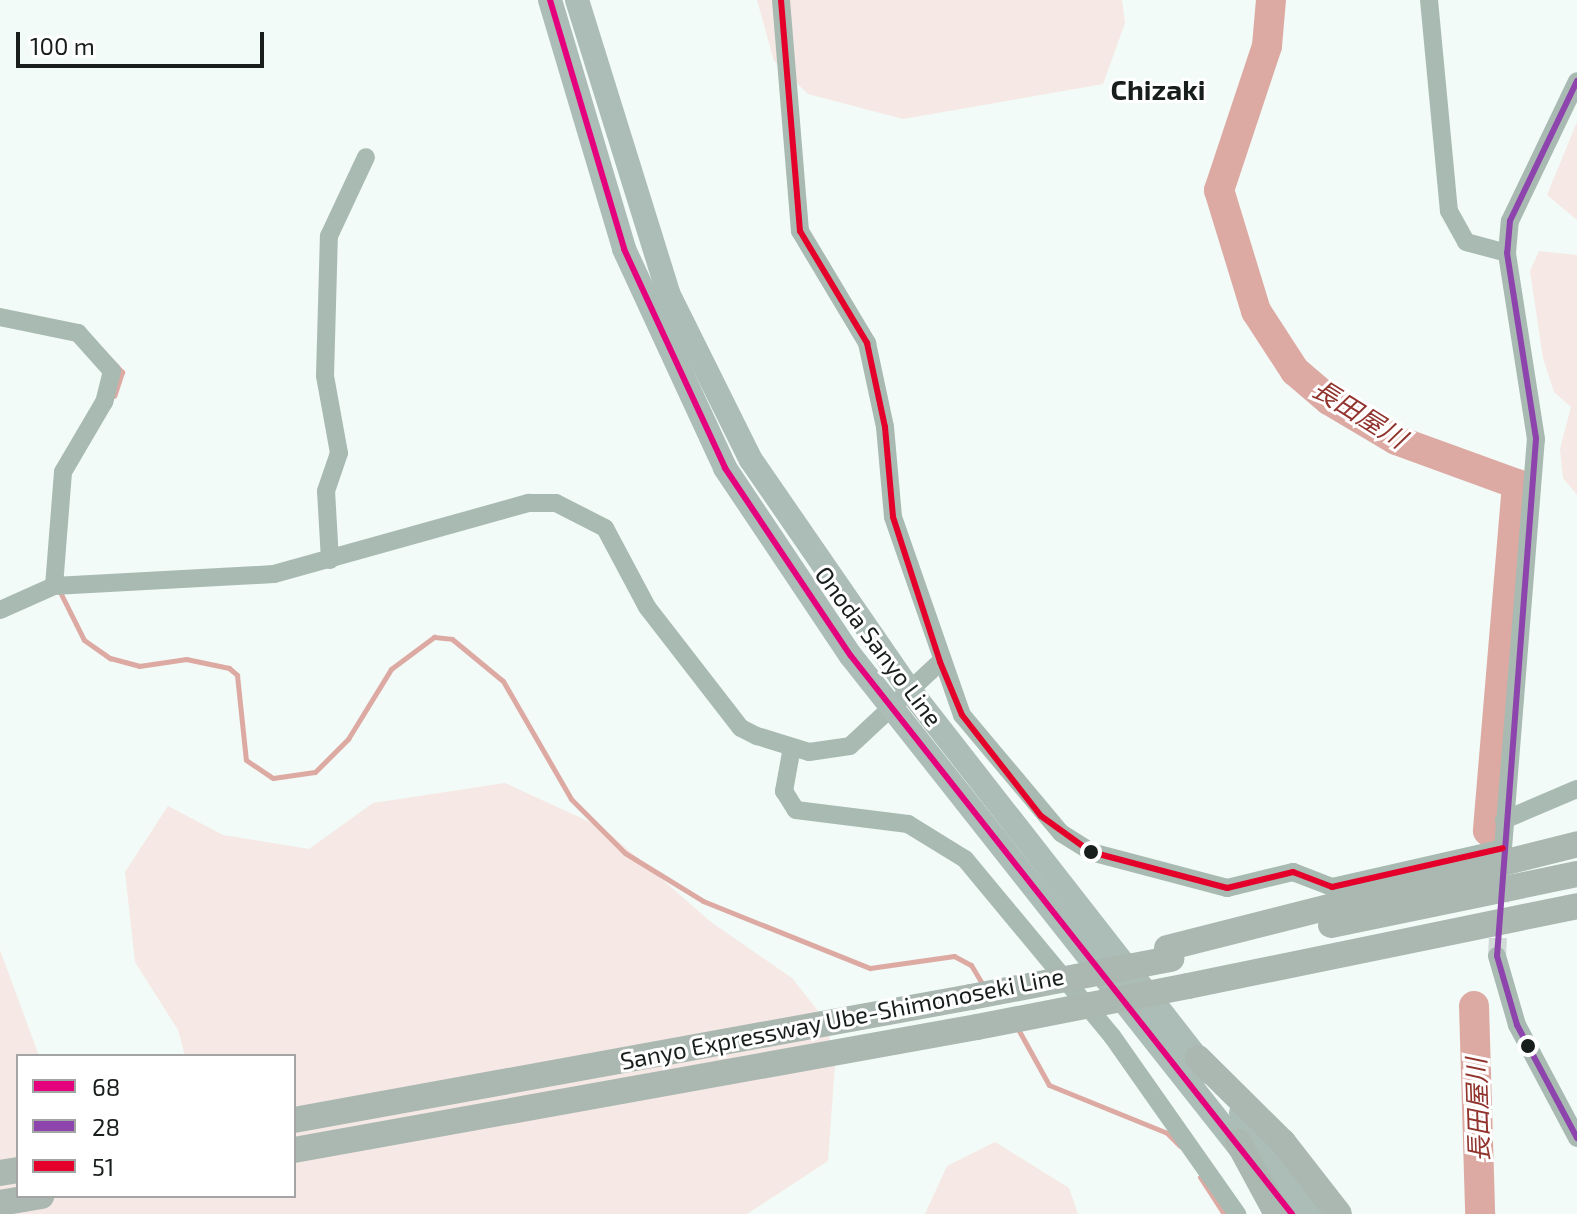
<!DOCTYPE html>
<html>
<head>
<meta charset="utf-8">
<style>
	body { margin:0 }
	#map { position:relative; width:1577px; height:1214px; overflow:hidden; background:#f2fbf7; font-family:"Exo 2","Noto Sans JP",sans-serif }
	div>[style] { position:absolute }
	.green>* { inset:0; background:#f6e8e4 }
	.stream>* { height:5px; margin:-2.5px; padding:0 2.5px; transform-origin:2.5px; border-radius:2.5px; background:#ddaaa3 }
	.river>* { height:30px; margin:-15px; padding:0 15px; transform-origin:15px; border-radius:15px; background:#ddaaa3 }
	.minor-tunnel>* { height:18px; margin-top:-9px; transform-origin:0; background:repeating-linear-gradient(90deg,#d1dad6 0 18px,transparent 0 27px) }
	.minor>* { height:18px; margin:-9px; padding:0 9px; transform-origin:9px; border-radius:9px; background:#a8bab1 }
	.major>* { height:24px; margin:-12px; padding:0 12px; transform-origin:12px; border-radius:12px; background:#acbcb6 }
	.highway>* { height:26px; margin:-13px; padding:0 13px; transform-origin:13px; border-radius:13px; background:#aab8b1 }
	.highway-bridge>* { height:26px; margin:-13px; padding:0 13px; transform-origin:13px; border-radius:13px; background:#aab8b1 }
	.bus-1>* { height:6px; margin:-3px; padding:0 3px; transform-origin:3px; border-radius:3px; background:#e5007d }
	.bus-2>* { height:6px; margin:-3px; padding:0 3px; transform-origin:3px; border-radius:3px; background:#8e44ad }
	.bus-3>* { height:6px; margin:-3px; padding:0 3px; transform-origin:3px; border-radius:3px; background:#e4002b }
	.dots>* { width:22px; height:22px; translate:-50% -50%; box-sizing:border-box; border:4px solid #fff; border-radius:50% }
	span { translate:-50% -50%; white-space:nowrap; text-align:center; line-height:1.15; -webkit-text-stroke:6px #fff; paint-order:stroke }
	.street-label { font-size:24px; color:#181e1b }
	.water-label { font-size:26px; color:#91342e; font-style:italic }
	.quarter-label { font-size:28px; color:#181e1b; font-weight:700 }
	.legend { position:absolute; left:16px; top:1054px; width:280px; height:144px; box-sizing:border-box; background:#fff; border:2px solid #a3a5a4; margin:0; padding:10px 14px; list-style:none; font-size:24px; color:#181e1b }
	.legend li { display:flex; align-items:center; gap:16px; height:40px }
	.legend b { width:40px; border:2px solid #a3a5a4 }
	.scale { position:absolute; left:16px; top:32px; width:248px; height:36px; box-sizing:border-box; border:4px solid #181e1b; border-top:0; padding-left:10px; font-size:24px; line-height:28px; white-space:nowrap; color:#181e1b; -webkit-text-stroke:6px #fff; paint-order:stroke }
</style>
</head>
<body>
<div id="map">
	<div class="green">
		<div style="clip-path:polygon(757px 0,1122px 0,1125px 23px,1103px 84px,903px 119px,808px 94px,774px 61px)"></div>
		<div style="clip-path:polygon(1577px 122px,1577px 220px,1547px 195px)"></div>
		<div style="clip-path:polygon(1539px 251px,1577px 255px,1577px 495px,1563px 478px,1560px 449px,1571px 407px,1554px 392px,1543px 358px,1530px 271px)"></div>
		<div style="clip-path:polygon(505px 783px,603px 828px,711px 922px,792px 978px,826px 1021px,835px 1064px,828px 1161px,747px 1214px,0 1214px,0 950px,39px 1056px,18px 1056px,18px 1196px,294px 1196px,294px 1056px,185px 1056px,178px 1030px,135px 962px,125px 872px,168px 806px,223px 835px,309px 849px,373px 803px)"></div>
		<div style="clip-path:polygon(995px 1142px,1069px 1188px,1078px 1214px,925px 1214px,947px 1166px)"></div>
	</div>
	<div class="stream">
		<div style="left:98px;top:347px;width:35px;rotate:46deg"></div>
		<div style="left:122px;top:372px;width:25px;rotate:108deg"></div>
		<div style="left:61px;top:594px;width:51px;rotate:63.4deg"></div>
		<div style="left:84px;top:640px;width:32px;rotate:35deg"></div>
		<div style="left:110px;top:658px;width:30px;rotate:15deg"></div>
		<div style="left:139px;top:666px;width:48px;rotate:-8.5deg"></div>
		<div style="left:186px;top:659px;width:44px;rotate:11.8deg"></div>
		<div style="left:229px;top:668px;width:11px;rotate:41deg"></div>
		<div style="left:237px;top:675px;width:85px;rotate:84deg"></div>
		<div style="left:246px;top:760px;width:32px;rotate:34deg"></div>
		<div style="left:273px;top:778px;width:42px;rotate:-8.1deg"></div>
		<div style="left:315px;top:772px;width:47px;rotate:-45deg"></div>
		<div style="left:348px;top:739px;width:82px;rotate:-58.4deg"></div>
		<div style="left:391px;top:669px;width:54px;rotate:-36.7deg"></div>
		<div style="left:434px;top:637px;width:18px;rotate:6deg"></div>
		<div style="left:452px;top:639px;width:66px;rotate:39.5deg"></div>
		<div style="left:503px;top:681px;width:136px;rotate:60deg"></div>
		<div style="left:571px;top:799px;width:76px;rotate:45deg"></div>
		<div style="left:625px;top:853px;width:92px;rotate:31.6deg"></div>
		<div style="left:703px;top:901px;width:180px;rotate:21.9deg"></div>
		<div style="left:870px;top:968px;width:85px;rotate:-8.1deg"></div>
		<div style="left:954px;top:956px;width:19px;rotate:28deg"></div>
		<div style="left:971px;top:965px;width:26px;rotate:59deg"></div>
		<div style="left:1018px;top:1029px;width:64px;rotate:61deg"></div>
		<div style="left:1049px;top:1085px;width:127px;rotate:22.1deg"></div>
		<div style="left:1167px;top:1133px;width:18px;rotate:45deg"></div>
		<div style="left:1200px;top:1177px;width:44px;rotate:57deg"></div>
	</div>
	<div class="river">
		<div style="left:1271px;top:0;width:46px;rotate:95deg"></div>
		<div style="left:1267px;top:46px;width:152px;rotate:108.4deg"></div>
		<div style="left:1219px;top:190px;width:127px;rotate:73deg"></div>
		<div style="left:1256px;top:311px;width:72px;rotate:57deg"></div>
		<div style="left:1295px;top:371px;width:45px;rotate:40.5deg"></div>
		<div style="left:1329px;top:400px;width:78px;rotate:30.8deg"></div>
		<div style="left:1396px;top:440px;width:129px;rotate:20deg"></div>
		<div style="left:1517px;top:484px;width:348px;rotate:94.8deg"></div>
		<div style="left:1474px;top:1006px;width:208px;rotate:88.3deg"></div>
	</div>
	<div class="minor-tunnel">
		<div style="left:1497px;top:956px;width:77px;rotate:-87deg"></div>
	</div>
	<div class="minor">
		<div style="left:781px;top:0;width:232px;rotate:85.3deg"></div>
		<div style="left:800px;top:231px;width:131px;rotate:59.1deg"></div>
		<div style="left:867px;top:343px;width:86px;rotate:77.9deg"></div>
		<div style="left:885px;top:427px;width:90px;rotate:84.9deg"></div>
		<div style="left:893px;top:517px;width:210px;rotate:70.8deg"></div>
		<div style="left:962px;top:715px;width:154px;rotate:50deg"></div>
		<div style="left:1061px;top:833px;width:36px;rotate:32deg"></div>
		<div style="left:1091px;top:852px;width:141px;rotate:14.8deg"></div>
		<div style="left:1227px;top:888px;width:68px;rotate:-13.6deg"></div>
		<div style="left:1293px;top:872px;width:42px;rotate:21deg"></div>
		<div style="left:1332px;top:887px;width:175px;rotate:-12.8deg"></div>
		<div style="left:1503px;top:848px;width:410px;rotate:-85.4deg"></div>
		<div style="left:1536px;top:439px;width:188px;rotate:-98.9deg"></div>
		<div style="left:1507px;top:253px;width:32px;rotate:-85deg"></div>
		<div style="left:1510px;top:221px;width:155px;rotate:-64.4deg"></div>
		<div style="left:1429px;top:0;width:212px;rotate:84.6deg"></div>
		<div style="left:1449px;top:211px;width:35px;rotate:61deg"></div>
		<div style="left:1466px;top:242px;width:42px;rotate:15deg"></div>
		<div style="left:0;top:317px;width:80px;rotate:11.6deg"></div>
		<div style="left:78px;top:333px;width:51px;rotate:48.2deg"></div>
		<div style="left:112px;top:371px;width:32px;rotate:104deg"></div>
		<div style="left:104px;top:402px;width:81px;rotate:120.4deg"></div>
		<div style="left:63px;top:472px;width:114px;rotate:94.5deg"></div>
		<div style="left:330px;top:560px;width:69px;rotate:-93.3deg"></div>
		<div style="left:326px;top:491px;width:40px;rotate:-71.1deg"></div>
		<div style="left:339px;top:453px;width:78px;rotate:-100.3deg"></div>
		<div style="left:325px;top:376px;width:140px;rotate:-88.4deg"></div>
		<div style="left:329px;top:236px;width:87px;rotate:-64.9deg"></div>
		<div style="left:0;top:610px;width:59px;rotate:-24deg"></div>
		<div style="left:54px;top:586px;width:220px;rotate:-3.1deg"></div>
		<div style="left:274px;top:574px;width:265px;rotate:-15.6deg"></div>
		<div style="left:529px;top:503px;width:27px"></div>
		<div style="left:556px;top:503px;width:55px;rotate:27deg"></div>
		<div style="left:605px;top:528px;width:89px;rotate:62deg"></div>
		<div style="left:647px;top:607px;width:153px;rotate:52.2deg"></div>
		<div style="left:741px;top:728px;width:18px;rotate:27deg"></div>
		<div style="left:757px;top:736px;width:54px;rotate:17.1deg"></div>
		<div style="left:809px;top:752px;width:41px;rotate:-8.3deg"></div>
		<div style="left:850px;top:746px;width:123px;rotate:-43deg"></div>
		<div style="left:792px;top:747px;width:45px;rotate:100.3deg"></div>
		<div style="left:784px;top:791px;width:22px;rotate:58deg"></div>
		<div style="left:796px;top:810px;width:113px;rotate:7.1deg"></div>
		<div style="left:908px;top:824px;width:67px;rotate:31.6deg"></div>
		<div style="left:965px;top:859px;width:230px;rotate:50.3deg"></div>
		<div style="left:1112px;top:1036px;width:218px;rotate:54.9deg"></div>
		<div style="left:1504px;top:820px;width:79px;rotate:-23deg"></div>
		<div style="left:1497px;top:956px;width:72px;rotate:73.8deg"></div>
		<div style="left:1517px;top:1025px;width:128px;rotate:62deg"></div>
	</div>
	<div class="major">
		<div style="left:550px;top:0;width:260px;rotate:73.4deg"></div>
		<div style="left:624px;top:249px;width:241px;rotate:65.2deg"></div>
		<div style="left:725px;top:468px;width:226px;rotate:56.2deg"></div>
		<div style="left:851px;top:656px;width:711px;rotate:51.68deg"></div>
		<div style="left:577px;top:0;width:307px;rotate:72.7deg"></div>
		<div style="left:668px;top:293px;width:186px;rotate:63.6deg"></div>
		<div style="left:751px;top:460px;width:283px;rotate:55.4deg"></div>
		<div style="left:912px;top:693px;width:481px;rotate:52deg"></div>
		<div style="left:1241px;top:1113px;width:128px;rotate:52.3deg"></div>
	</div>
	<div class="highway">
		<div style="left:1331px;top:925px;width:251px;rotate:-11.7deg"></div>
		<div style="left:1167px;top:948px;width:423px;rotate:-14.2deg"></div>
		<div style="left:1188px;top:986px;width:397px;rotate:-11.6deg"></div>
		<div style="left:1198px;top:1058px;width:120px;rotate:44.7deg"></div>
		<div style="left:1283px;top:1142px;width:91px;rotate:52.1deg"></div>
		<div style="left:294px;top:1120px;width:688px;rotate:-10.3deg"></div>
		<div style="left:1238px;top:1142px;width:82px;rotate:61.6deg"></div>
		<div style="left:294px;top:1150px;width:694px;rotate:-10.21deg"></div>
		<div style="left:0;top:1173px;width:18px;rotate:-9deg"></div>
		<div style="left:0;top:1203px;width:42px;rotate:-9.7deg"></div>
	</div>
	<div class="highway-bridge">
		<div style="left:971px;top:997px;width:204px;rotate:-10.8deg"></div>
		<div style="left:977px;top:1027px;width:215px;rotate:-11deg"></div>
	</div>
	<div class="bus-1">
		<div style="left:550px;top:0;width:260px;rotate:73.4deg"></div>
		<div style="left:624px;top:249px;width:241px;rotate:65.2deg"></div>
		<div style="left:725px;top:468px;width:226px;rotate:56.2deg"></div>
		<div style="left:851px;top:656px;width:711px;rotate:51.68deg"></div>
	</div>
	<div class="bus-2">
		<div style="left:1577px;top:81px;width:155px;rotate:115.6deg"></div>
		<div style="left:1510px;top:221px;width:32px;rotate:95deg"></div>
		<div style="left:1507px;top:253px;width:188px;rotate:81.1deg"></div>
		<div style="left:1536px;top:439px;width:518px;rotate:94.31deg"></div>
		<div style="left:1497px;top:956px;width:72px;rotate:73.8deg"></div>
		<div style="left:1517px;top:1025px;width:128px;rotate:62deg"></div>
	</div>
	<div class="bus-3">
		<div style="left:781px;top:0;width:232px;rotate:85.3deg"></div>
		<div style="left:800px;top:231px;width:131px;rotate:59.1deg"></div>
		<div style="left:867px;top:343px;width:86px;rotate:77.9deg"></div>
		<div style="left:885px;top:427px;width:90px;rotate:84.9deg"></div>
		<div style="left:893px;top:517px;width:152px;rotate:72deg"></div>
		<div style="left:940px;top:662px;width:57px;rotate:67.5deg"></div>
		<div style="left:962px;top:715px;width:128px;rotate:52deg"></div>
		<div style="left:1041px;top:816px;width:62px;rotate:35.8deg"></div>
		<div style="left:1091px;top:852px;width:141px;rotate:14.8deg"></div>
		<div style="left:1227px;top:888px;width:68px;rotate:-13.6deg"></div>
		<div style="left:1293px;top:872px;width:42px;rotate:21deg"></div>
		<div style="left:1332px;top:887px;width:175px;rotate:-12.8deg"></div>
	</div>
	<div class="dots">
		<div style="left:1091px;top:852px;background:#181e1b"></div>
		<div style="left:1528px;top:1046px;background:#181e1b"></div>
	</div>
	<div class="street-label">
		<span style="left:879px;top:646px;rotate:53deg">Onoda Sanyo Line</span>
		<span style="left:842px;top:1018px;rotate:-11deg">Sanyo Expressway Ube-Shimonoseki Line</span>
	</div>
	<div class="water-label">
		<span style="left:1360px;top:413px;rotate:32deg">長田屋川</span>
		<span style="left:1477px;top:1110px;rotate:-92deg">長田屋川</span>
	</div>
	<div class="quarter-label">
		<span style="left:1158px;top:89px">Chizaki</span>
	</div>
	<ul class="legend">
	<li><b style="height:10px;background:#e5007d"></b>68</li>
	<li><b style="height:10px;background:#8e44ad"></b>28</li>
	<li><b style="height:10px;background:#e4002b"></b>51</li>
	</ul>
	<div class="scale">100 m</div>
</div>
</body>
</html>
